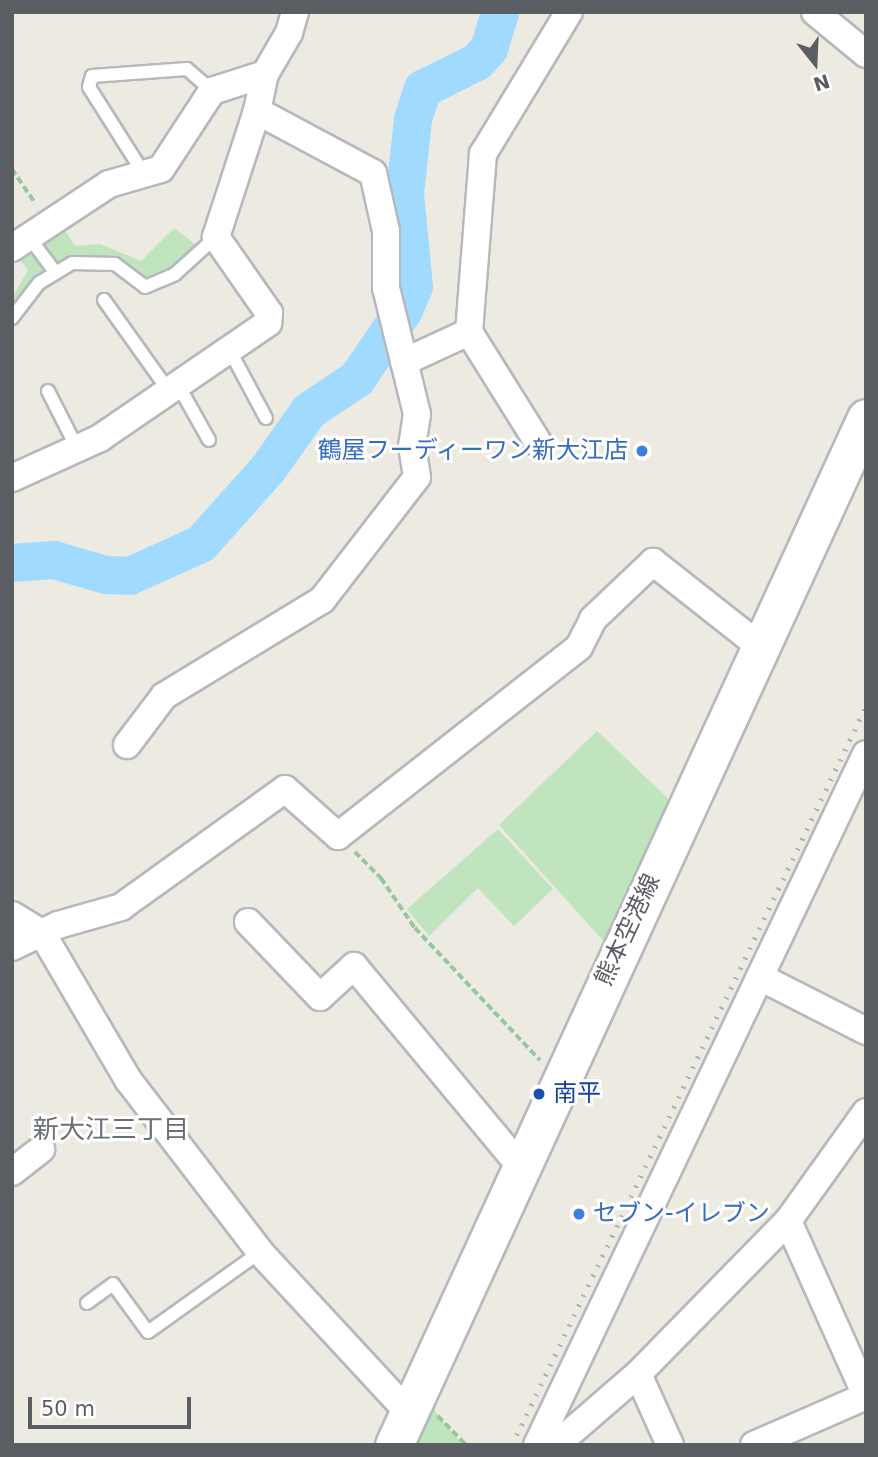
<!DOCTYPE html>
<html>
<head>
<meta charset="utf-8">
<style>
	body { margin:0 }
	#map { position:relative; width:878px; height:1457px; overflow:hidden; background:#edeae2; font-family:"DejaVu Sans","Noto Sans JP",sans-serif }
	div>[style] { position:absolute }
	.green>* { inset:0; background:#c0e5be }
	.river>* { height:38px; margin:-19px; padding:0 19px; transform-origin:19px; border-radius:19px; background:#a0dbff }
	.path>* { height:3.5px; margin-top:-1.75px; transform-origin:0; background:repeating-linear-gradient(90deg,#97c6a2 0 7px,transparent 0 10.5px) }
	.roads { filter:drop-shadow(2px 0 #b5b8bc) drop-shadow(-2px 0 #b5b8bc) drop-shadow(0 2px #b5b8bc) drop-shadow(0 -2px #b5b8bc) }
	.service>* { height:12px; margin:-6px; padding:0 6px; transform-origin:6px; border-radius:6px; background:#fff }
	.minor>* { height:26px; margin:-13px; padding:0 13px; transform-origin:13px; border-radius:13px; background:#fff }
	.secondary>* { height:37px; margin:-18.5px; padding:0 18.5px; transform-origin:18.5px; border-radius:18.5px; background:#fff }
	.rail>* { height:5px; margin-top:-2.5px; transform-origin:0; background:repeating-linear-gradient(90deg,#b1b2b3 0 2px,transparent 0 11px) }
	.dots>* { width:19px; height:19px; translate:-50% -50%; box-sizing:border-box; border:4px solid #fff; border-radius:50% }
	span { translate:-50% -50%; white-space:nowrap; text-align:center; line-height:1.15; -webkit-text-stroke:6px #fff; paint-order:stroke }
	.shop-label { font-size:24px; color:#366cbe }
	.right { translate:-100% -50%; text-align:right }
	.left { translate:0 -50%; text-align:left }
	.street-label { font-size:24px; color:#5a5e63 }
	.transit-label { font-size:24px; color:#164399 }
	.neighbourhood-label { font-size:26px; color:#6b7075 }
	.frame { position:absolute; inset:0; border:14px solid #5a5e63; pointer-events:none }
	.north { position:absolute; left:780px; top:28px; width:70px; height:70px; -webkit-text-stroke:5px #fff; paint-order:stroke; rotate:162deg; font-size:19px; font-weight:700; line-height:28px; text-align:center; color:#5a5e63 }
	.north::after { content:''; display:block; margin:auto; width:24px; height:32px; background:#5a5e63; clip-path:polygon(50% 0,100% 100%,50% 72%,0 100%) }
	.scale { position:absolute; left:28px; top:1397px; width:163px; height:32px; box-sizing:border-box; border:4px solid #5a5e63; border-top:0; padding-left:9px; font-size:21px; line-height:24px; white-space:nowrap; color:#5a5e63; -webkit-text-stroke:5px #fff; paint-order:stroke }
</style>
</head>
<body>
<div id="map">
	<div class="green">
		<div style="clip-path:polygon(61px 224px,75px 246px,100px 244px,141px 261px,174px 228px,203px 250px,147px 290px,111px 267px,74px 266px,32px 296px,12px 331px,12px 298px,28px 270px,15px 254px)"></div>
		<div style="clip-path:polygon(597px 731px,674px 804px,608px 946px,499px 825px)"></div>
		<div style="clip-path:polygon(498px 829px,553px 889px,514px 926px,478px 888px,429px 936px,407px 909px)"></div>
		<div style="clip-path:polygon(426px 1400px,463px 1445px,406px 1445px)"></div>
	</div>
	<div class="river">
		<div style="left:12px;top:563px;width:42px;rotate:-4.1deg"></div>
		<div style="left:54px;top:560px;width:54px;rotate:16.1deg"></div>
		<div style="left:106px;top:575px;width:24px;rotate:2deg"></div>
		<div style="left:130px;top:576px;width:78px;rotate:-24.3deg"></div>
		<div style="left:201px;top:544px;width:101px;rotate:-48.2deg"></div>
		<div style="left:268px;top:469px;width:71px;rotate:-54.7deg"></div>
		<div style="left:309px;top:411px;width:58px;rotate:-33.7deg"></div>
		<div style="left:357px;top:379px;width:83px;rotate:-55.7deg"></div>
		<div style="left:404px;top:310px;width:25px;rotate:-67deg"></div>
		<div style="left:414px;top:287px;width:93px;rotate:-95.5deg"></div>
		<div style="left:405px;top:194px;width:75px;rotate:-83.9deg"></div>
		<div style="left:413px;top:119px;width:32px;rotate:-72deg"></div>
		<div style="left:423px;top:89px;width:60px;rotate:-26.6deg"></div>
		<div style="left:477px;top:62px;width:18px;rotate:-47deg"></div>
		<div style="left:489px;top:49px;width:39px;rotate:-73deg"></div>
	</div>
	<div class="path">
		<div style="left:12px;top:169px;width:42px;rotate:55.6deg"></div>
		<div style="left:355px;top:852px;width:37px;rotate:45deg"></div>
		<div style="left:381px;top:878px;width:60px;rotate:55.8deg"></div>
		<div style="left:415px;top:928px;width:182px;rotate:46.6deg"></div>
		<div style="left:438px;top:1416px;width:40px;rotate:46deg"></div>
	</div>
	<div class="roads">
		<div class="service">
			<div style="left:144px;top:174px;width:103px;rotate:-122.3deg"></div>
			<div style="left:89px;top:87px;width:11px;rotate:-75deg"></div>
			<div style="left:92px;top:76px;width:95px;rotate:-4.2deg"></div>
			<div style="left:187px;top:69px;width:33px;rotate:41deg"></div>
			<div style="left:29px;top:237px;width:44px;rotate:53.4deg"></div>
			<div style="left:104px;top:300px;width:112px;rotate:54.5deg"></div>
			<div style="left:12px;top:318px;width:44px;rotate:-52.4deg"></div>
			<div style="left:39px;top:283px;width:39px;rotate:-31deg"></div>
			<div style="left:72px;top:263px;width:43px;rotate:1.3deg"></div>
			<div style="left:115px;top:264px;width:38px;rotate:37deg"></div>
			<div style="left:145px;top:287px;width:33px;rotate:-23deg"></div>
			<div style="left:175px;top:274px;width:55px;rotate:-42.1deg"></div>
			<div style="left:230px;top:351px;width:76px;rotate:61.8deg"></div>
			<div style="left:178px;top:385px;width:63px;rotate:60.6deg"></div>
			<div style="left:48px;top:391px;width:64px;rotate:63deg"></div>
			<div style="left:87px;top:1303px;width:32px;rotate:-36deg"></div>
			<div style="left:113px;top:1284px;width:59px;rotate:53.9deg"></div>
			<div style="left:148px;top:1332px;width:138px;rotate:-35.5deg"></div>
		</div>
		<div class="minor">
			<div style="left:815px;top:12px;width:66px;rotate:39.5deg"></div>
			<div style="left:12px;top:248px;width:116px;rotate:-33.4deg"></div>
			<div style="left:109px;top:184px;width:54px;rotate:-16.1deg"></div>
			<div style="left:161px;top:169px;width:93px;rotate:-56.8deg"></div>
			<div style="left:212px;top:91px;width:56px;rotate:-17.8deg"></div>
			<div style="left:404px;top:362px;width:72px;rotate:-24.8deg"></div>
			<div style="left:539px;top:444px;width:132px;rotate:-122deg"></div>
			<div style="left:469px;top:332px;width:179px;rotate:-85.5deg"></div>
			<div style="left:483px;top:154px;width:166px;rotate:-58.8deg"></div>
			<div style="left:12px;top:478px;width:97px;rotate:-24.4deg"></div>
			<div style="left:100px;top:438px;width:204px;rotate:-34.4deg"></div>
			<div style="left:268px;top:323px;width:10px;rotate:-84deg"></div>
			<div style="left:269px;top:313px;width:93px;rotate:-124.9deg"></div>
			<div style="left:216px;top:237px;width:133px;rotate:-72deg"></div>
			<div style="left:127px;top:745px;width:61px;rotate:-52.9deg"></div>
			<div style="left:164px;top:696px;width:185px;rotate:-31.3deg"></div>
			<div style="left:322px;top:600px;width:155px;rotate:-52.3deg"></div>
			<div style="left:417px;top:477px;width:31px;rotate:-99deg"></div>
			<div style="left:412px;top:446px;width:32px;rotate:-81deg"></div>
			<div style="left:417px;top:414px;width:130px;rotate:-103.8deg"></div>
			<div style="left:386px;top:288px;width:57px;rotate:-90deg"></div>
			<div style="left:386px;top:231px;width:59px;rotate:-102.6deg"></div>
			<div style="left:373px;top:173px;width:132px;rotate:-151.9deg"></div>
			<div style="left:257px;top:111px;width:38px;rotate:-78deg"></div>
			<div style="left:265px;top:74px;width:48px;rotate:-59.7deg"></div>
			<div style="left:289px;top:33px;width:22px;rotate:-74deg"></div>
			<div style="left:12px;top:915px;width:35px;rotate:31deg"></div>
			<div style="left:42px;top:933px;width:172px;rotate:59.6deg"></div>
			<div style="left:129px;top:1081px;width:215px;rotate:52.5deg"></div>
			<div style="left:260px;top:1252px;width:219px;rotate:47.2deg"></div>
			<div style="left:248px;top:922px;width:104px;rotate:46.2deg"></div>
			<div style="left:320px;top:997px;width:46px;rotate:-42.4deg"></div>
			<div style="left:354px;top:966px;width:260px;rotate:50.3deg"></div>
			<div style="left:12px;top:947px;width:51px;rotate:-25.6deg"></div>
			<div style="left:58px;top:925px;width:66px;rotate:-15.9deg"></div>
			<div style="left:121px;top:907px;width:202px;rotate:-35.7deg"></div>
			<div style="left:285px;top:789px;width:71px;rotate:41.6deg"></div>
			<div style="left:338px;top:836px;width:306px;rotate:-38.1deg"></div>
			<div style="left:579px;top:647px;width:31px;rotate:-63deg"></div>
			<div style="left:593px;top:619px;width:83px;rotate:-43.5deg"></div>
			<div style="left:653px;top:562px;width:134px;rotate:38.3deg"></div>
			<div style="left:760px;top:977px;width:119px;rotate:27deg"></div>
			<div style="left:12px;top:1172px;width:37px;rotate:-38deg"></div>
			<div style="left:788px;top:1221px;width:191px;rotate:65.9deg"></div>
			<div style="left:638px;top:1374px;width:78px;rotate:65.7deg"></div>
			<div style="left:537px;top:1445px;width:765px;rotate:-64.54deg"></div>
			<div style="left:556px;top:1445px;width:108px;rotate:-40.9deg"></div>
			<div style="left:638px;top:1374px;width:214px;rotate:-45.6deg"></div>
			<div style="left:788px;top:1221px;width:134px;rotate:-54.4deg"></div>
			<div style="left:754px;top:1445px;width:122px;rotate:-23.6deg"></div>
		</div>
		<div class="secondary">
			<div style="left:394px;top:1445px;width:1130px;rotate:-65.32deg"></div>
		</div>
	</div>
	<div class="rail">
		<div style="left:512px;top:1445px;width:819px;rotate:-64.4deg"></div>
	</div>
	<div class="dots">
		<div style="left:642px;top:451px;background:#3f7fe0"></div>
		<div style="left:539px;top:1094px;background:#1a4fb4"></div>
		<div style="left:579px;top:1214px;background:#3f7fe0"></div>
	</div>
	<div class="shop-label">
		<span class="right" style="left:628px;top:451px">鶴屋フーディーワン新大江店</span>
		<span class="left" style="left:593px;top:1214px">セブン-イレブン</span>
	</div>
	<div class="street-label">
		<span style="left:628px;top:930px;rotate:-65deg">熊本空港線</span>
	</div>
	<div class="transit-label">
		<span class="left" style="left:553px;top:1094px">南平</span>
	</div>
	<div class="neighbourhood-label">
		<span style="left:111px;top:1130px">新大江三丁目</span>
	</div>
	<div class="frame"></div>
	<div class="north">N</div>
	<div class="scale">50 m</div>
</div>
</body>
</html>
